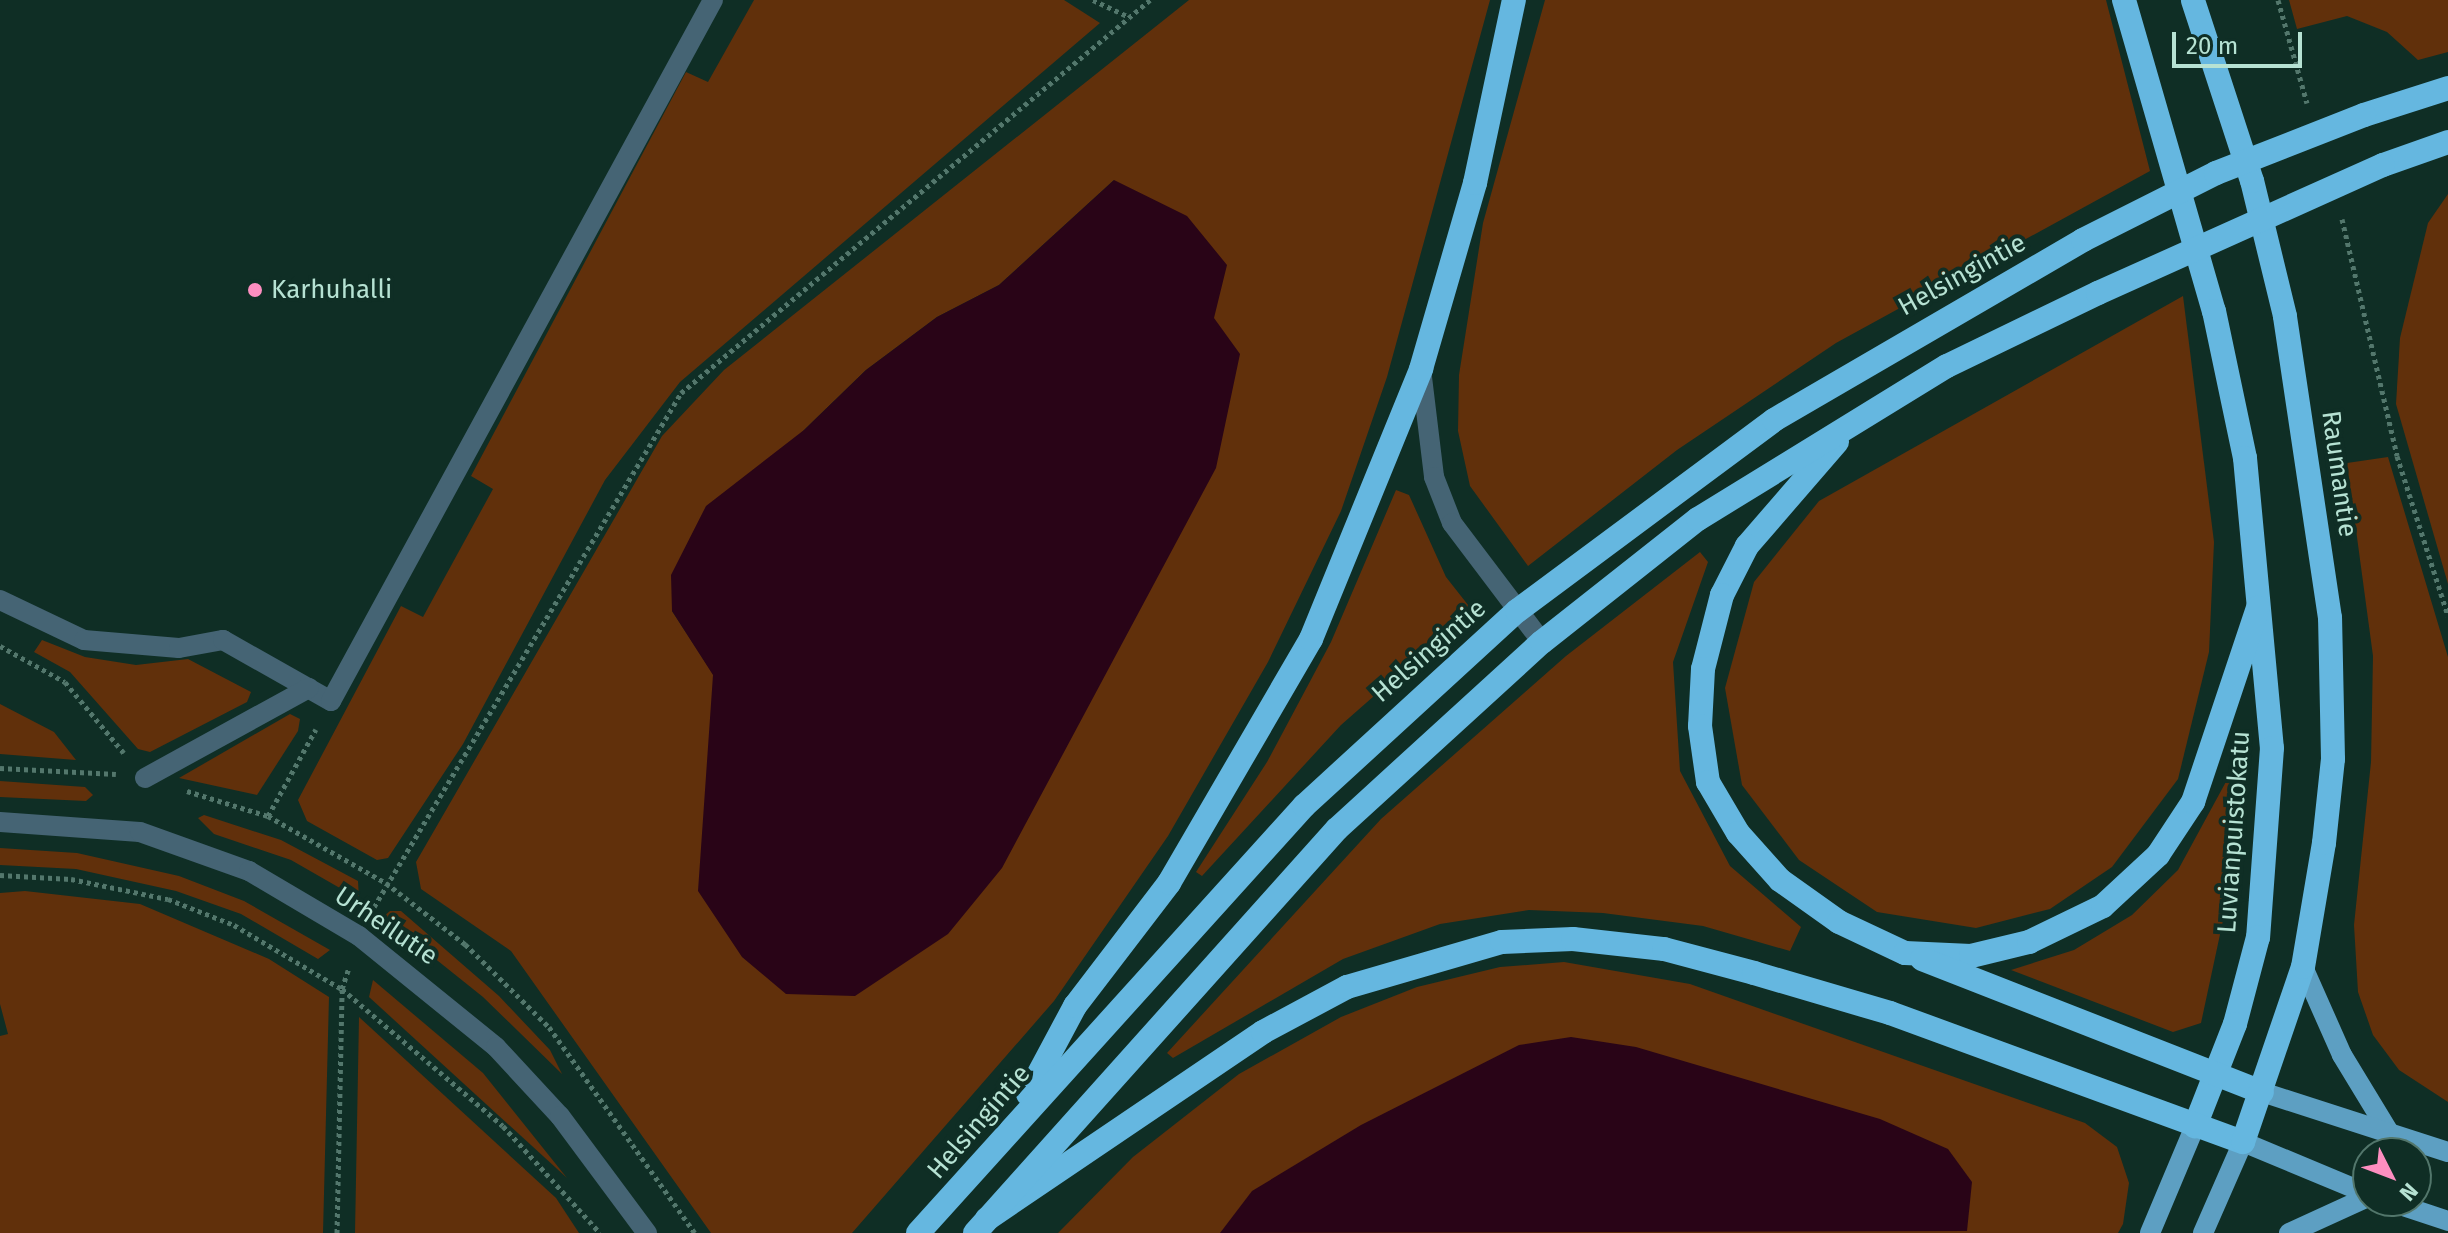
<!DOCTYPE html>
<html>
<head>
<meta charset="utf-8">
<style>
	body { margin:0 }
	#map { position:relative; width:2448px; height:1233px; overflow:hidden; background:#0f2e25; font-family:"Fira Sans",sans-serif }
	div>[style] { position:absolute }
	.green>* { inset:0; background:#61300b }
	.water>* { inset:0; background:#290417 }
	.path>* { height:5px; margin-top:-2.5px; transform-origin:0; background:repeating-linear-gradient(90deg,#53776c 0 4px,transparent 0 8px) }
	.minor>* { height:20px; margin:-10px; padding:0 10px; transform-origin:10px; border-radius:10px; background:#456474 }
	.major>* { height:20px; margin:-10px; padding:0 10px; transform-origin:10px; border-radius:10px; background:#5d9fc2 }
	.highway>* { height:24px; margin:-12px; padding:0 12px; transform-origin:12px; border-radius:12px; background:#65b7e0 }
	.highway-bridge>* { height:24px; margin:-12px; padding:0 12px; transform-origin:12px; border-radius:12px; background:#65b7e0 }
	.dots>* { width:22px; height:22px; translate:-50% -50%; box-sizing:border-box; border:4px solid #0f2e25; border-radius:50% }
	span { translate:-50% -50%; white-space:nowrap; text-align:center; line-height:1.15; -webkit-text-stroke:8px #0f2e25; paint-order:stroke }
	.street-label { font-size:26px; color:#b6e2d3 }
	.poi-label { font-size:26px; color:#b6e2d3 }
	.left { translate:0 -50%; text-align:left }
	.north { position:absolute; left:2352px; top:1137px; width:80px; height:80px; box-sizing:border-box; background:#0f2e25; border:2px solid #52766b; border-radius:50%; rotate:132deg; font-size:22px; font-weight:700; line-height:32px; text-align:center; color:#b6e2d3 }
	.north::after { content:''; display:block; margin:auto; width:28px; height:36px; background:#fd8ec0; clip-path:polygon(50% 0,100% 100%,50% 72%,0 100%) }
	.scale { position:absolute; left:2172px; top:32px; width:130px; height:36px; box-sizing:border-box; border:4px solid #b6e2d3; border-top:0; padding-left:10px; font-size:24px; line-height:28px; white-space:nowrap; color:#b6e2d3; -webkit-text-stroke:6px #0f2e25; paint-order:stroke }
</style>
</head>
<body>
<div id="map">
	<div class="green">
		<div style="clip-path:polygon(754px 0,1064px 0,1100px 23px,680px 382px,605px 480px,463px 744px,388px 858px,377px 860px,307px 821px,298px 800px,401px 606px,423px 617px,493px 489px,471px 476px,686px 72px,708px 82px)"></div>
		<div style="clip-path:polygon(evenodd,1189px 0,1490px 0,1387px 377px,1341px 511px,1268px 662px,1168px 836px,1054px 1001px,852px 1233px,711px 1233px,511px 951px,421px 889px,416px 862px,662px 436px,724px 370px,1189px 0,1114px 180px,897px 967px,855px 995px,714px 739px,713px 674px,672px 611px,804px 430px,866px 370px,937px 317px,999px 285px,1114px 180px)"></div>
		<div style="clip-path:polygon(1545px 0,2106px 0,2150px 171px,1836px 343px,1677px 450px,1528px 566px,1470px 486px,1458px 431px,1459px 375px,1483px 223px)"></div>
		<div style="clip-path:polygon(2289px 0,2448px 0,2448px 52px,2418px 60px,2387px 32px,2347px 16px,2297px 29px)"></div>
		<div style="clip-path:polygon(2448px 194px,2448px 584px,2396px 404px,2400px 338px,2428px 223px)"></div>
		<div style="clip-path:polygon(2183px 296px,2214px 542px,2209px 652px,2178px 779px,2112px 867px,2050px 909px,1976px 928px,1877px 912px,1799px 860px,1742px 785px,1725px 688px,1754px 582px,1819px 501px)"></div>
		<div style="clip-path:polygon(2388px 457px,2448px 657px,2448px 1102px,2399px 1070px,2373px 1035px,2358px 992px,2354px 925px,2371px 762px,2373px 656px,2347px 463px)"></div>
		<div style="clip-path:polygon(1396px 490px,1409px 495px,1446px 577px,1472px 610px,1341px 725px,1202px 876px,1196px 872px,1267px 762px,1331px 642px)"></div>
		<div style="clip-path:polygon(1700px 552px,1708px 562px,1673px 662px,1680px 771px,1730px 866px,1801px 927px,1790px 951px,1703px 926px,1603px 913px,1529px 910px,1440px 924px,1343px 959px,1173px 1058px,1167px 1053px,1381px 819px,1566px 656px)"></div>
		<div style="clip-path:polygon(42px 640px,85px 657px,136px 665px,188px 659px,251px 692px,247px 702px,150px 752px,138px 749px,70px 672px,34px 652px)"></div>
		<div style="clip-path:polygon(0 704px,54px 732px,76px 760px,0 754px)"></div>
		<div style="clip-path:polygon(290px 714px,300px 719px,298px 731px,257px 795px,179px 778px)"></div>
		<div style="clip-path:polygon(2234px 767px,2245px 769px,2239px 846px,2201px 1023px,2173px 1032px,2011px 970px,2074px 950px,2132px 915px,2178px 870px)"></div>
		<div style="clip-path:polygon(0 781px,85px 787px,93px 795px,86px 801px,0 797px)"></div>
		<div style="clip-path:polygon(204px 815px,281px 840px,358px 881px,359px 899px,291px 860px,214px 834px,198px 818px)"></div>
		<div style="clip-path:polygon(0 848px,77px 853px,179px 876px,244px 901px,330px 950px,318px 959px,241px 914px,176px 891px,76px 869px,0 865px)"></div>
		<div style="clip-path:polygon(25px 891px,140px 904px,269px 959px,329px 997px,323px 1233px,0 1233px,0 1036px,8px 1034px,0 1004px,0 893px)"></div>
		<div style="clip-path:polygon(390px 911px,401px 911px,499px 996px,550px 1050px,562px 1074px,483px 997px,383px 917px)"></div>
		<div style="clip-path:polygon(1564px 962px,1690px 984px,2085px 1123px,2117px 1147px,2129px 1183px,2123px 1224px,2118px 1233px,1058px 1233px,1133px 1157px,1239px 1074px,1341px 1017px,1417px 987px,1500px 967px)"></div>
		<div style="clip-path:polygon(373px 980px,483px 1073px,567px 1178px,369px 997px)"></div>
		<div style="clip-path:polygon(359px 1017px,556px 1198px,579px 1233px,355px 1233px)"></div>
	</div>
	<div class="water">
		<div style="clip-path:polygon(1114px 180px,1187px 216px,1227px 265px,1214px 318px,1240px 354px,1216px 468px,1002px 868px,948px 934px,855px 996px,786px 994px,742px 957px,698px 891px,713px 675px,672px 611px,671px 575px,706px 506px,804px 430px,866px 370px,937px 317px,999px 285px)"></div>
		<div style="clip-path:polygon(1571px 1037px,1636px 1047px,1880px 1119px,1948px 1149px,1972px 1182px,1967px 1231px,1220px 1233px,1252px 1191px,1361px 1125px,1519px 1045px)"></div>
	</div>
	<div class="path">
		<div style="left:1093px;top:0;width:40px;rotate:25deg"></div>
		<div style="left:2278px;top:0;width:107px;rotate:74.3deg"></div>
		<div style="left:2342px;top:219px;width:243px;rotate:76.9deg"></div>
		<div style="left:2397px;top:456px;width:168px;rotate:72.3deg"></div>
		<div style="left:0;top:646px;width:74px;rotate:29deg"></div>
		<div style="left:65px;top:682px;width:92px;rotate:50.3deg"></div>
		<div style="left:0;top:768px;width:116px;rotate:3deg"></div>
		<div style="left:187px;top:791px;width:85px;rotate:17.2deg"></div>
		<div style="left:268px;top:816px;width:136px;rotate:29.6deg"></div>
		<div style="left:386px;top:883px;width:100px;rotate:37.7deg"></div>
		<div style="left:465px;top:944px;width:118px;rotate:44.7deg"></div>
		<div style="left:549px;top:1027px;width:252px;rotate:54.7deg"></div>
		<div style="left:268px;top:816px;width:99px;rotate:-61.1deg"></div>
		<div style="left:0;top:875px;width:71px;rotate:3.2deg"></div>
		<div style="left:71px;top:879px;width:99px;rotate:11.7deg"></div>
		<div style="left:168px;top:899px;width:71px;rotate:21.5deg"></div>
		<div style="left:234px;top:925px;width:126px;rotate:30.7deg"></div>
		<div style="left:342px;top:989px;width:211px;rotate:40.4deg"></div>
		<div style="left:503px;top:1126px;width:144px;rotate:47.8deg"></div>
		<div style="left:374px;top:907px;width:599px;rotate:-59.15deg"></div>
		<div style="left:681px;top:393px;width:612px;rotate:-39.96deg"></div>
		<div style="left:337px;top:1233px;width:244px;rotate:-88.8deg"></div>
		<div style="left:342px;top:989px;width:22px;rotate:-72deg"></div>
	</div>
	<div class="minor">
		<div style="left:1421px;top:369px;width:109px;rotate:83.1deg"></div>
		<div style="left:1434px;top:477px;width:49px;rotate:68.6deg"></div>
		<div style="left:1452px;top:523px;width:149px;rotate:52.9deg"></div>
		<div style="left:0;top:600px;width:93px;rotate:25.5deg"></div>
		<div style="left:84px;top:640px;width:95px;rotate:4.8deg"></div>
		<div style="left:179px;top:648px;width:45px;rotate:-10.3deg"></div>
		<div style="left:223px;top:640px;width:124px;rotate:29.5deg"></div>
		<div style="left:331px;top:701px;width:798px;rotate:-61.41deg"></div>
		<div style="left:145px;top:778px;width:187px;rotate:-28.8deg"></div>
		<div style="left:0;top:822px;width:140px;rotate:4.1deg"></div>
		<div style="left:140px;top:832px;width:116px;rotate:19.7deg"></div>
		<div style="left:249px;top:871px;width:128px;rotate:30.6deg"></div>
		<div style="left:359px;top:936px;width:176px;rotate:39deg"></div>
		<div style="left:496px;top:1047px;width:94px;rotate:47.2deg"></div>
		<div style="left:560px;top:1116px;width:146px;rotate:53.4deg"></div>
	</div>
	<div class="major">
		<div style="left:2303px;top:967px;width:96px;rotate:66.1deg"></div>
		<div style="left:2342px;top:1055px;width:98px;rotate:58.7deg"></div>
		<div style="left:2262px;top:1092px;width:195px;rotate:17.9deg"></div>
		<div style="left:2388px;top:1201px;width:63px;rotate:18.4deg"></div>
		<div style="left:2150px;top:1233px;width:116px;rotate:-67.2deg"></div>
		<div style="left:2203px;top:1233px;width:99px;rotate:-66.3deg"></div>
		<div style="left:2243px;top:1142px;width:135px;rotate:22.6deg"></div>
		<div style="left:2289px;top:1233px;width:87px;rotate:-24.5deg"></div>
	</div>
	<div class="highway">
		<div style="left:2124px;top:0;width:324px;rotate:73.9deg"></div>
		<div style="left:2214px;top:311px;width:150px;rotate:78.1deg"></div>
		<div style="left:2245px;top:458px;width:291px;rotate:84.7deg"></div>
		<div style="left:2272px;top:748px;width:190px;rotate:94.2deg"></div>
		<div style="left:2258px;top:937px;width:90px;rotate:104.8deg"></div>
		<div style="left:2235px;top:1024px;width:110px;rotate:111.4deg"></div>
		<div style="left:2364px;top:115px;width:88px;rotate:-17.8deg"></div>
		<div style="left:2383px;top:165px;width:69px;rotate:-19.5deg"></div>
		<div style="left:1837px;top:442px;width:138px;rotate:130.9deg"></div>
		<div style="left:1747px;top:546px;width:55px;rotate:117deg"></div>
		<div style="left:1722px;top:595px;width:76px;rotate:104.4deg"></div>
		<div style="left:1703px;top:669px;width:57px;rotate:93deg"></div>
		<div style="left:1700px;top:726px;width:57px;rotate:81.9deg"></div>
		<div style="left:1708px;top:782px;width:59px;rotate:59.5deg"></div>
		<div style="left:1738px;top:833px;width:63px;rotate:48.2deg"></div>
		<div style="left:1780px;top:880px;width:72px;rotate:35.4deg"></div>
		<div style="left:1839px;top:922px;width:73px;rotate:25.2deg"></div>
		<div style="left:1905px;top:953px;width:66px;rotate:2.6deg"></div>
		<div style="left:1971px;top:956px;width:60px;rotate:-13.6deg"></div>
		<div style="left:2029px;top:942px;width:82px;rotate:-25.9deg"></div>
		<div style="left:2103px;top:906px;width:75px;rotate:-42.8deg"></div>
		<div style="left:2158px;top:855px;width:64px;rotate:-56.6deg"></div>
		<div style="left:2193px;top:802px;width:205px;rotate:-71.5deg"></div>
		<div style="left:1922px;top:959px;width:365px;rotate:21.4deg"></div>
		<div style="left:1028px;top:1094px;width:100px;rotate:-61.9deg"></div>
		<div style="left:1075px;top:1006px;width:155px;rotate:-52.6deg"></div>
		<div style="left:1169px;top:883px;width:282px;rotate:-59.8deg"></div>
		<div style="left:1311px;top:639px;width:292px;rotate:-67.8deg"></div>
		<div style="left:1421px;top:369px;width:194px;rotate:-73.8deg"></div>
		<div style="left:1475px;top:183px;width:187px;rotate:-78deg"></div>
		<div style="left:987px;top:1219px;width:333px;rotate:-34.1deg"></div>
		<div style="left:1263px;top:1032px;width:95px;rotate:-28.2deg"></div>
		<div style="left:1347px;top:987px;width:161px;rotate:-16.2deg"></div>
		<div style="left:1502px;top:942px;width:71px;rotate:-2.4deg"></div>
		<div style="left:1573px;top:939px;width:92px;rotate:6.3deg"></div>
		<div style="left:1664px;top:949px;width:93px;rotate:14.9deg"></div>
		<div style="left:1754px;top:973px;width:142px;rotate:16.4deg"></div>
		<div style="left:1890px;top:1013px;width:376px;rotate:20.1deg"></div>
		<div style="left:2243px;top:1142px;width:185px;rotate:-71.1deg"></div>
		<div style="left:2303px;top:967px;width:126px;rotate:-80.4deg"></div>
		<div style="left:2324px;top:843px;width:84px;rotate:-83.9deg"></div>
		<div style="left:2333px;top:759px;width:141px;rotate:-91.2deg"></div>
		<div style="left:2330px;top:618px;width:305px;rotate:-98.5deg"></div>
		<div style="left:2285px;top:316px;width:139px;rotate:-103.7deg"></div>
		<div style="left:2252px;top:181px;width:190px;rotate:-108.1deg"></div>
		<div style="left:918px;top:1233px;width:576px;rotate:-47.89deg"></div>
		<div style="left:1304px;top:806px;width:289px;rotate:-42.5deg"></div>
		<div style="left:1517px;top:611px;width:320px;rotate:-36.6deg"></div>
		<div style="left:1774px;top:420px;width:358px;rotate:-30.2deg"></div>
		<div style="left:975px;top:1233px;width:542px;rotate:-48.14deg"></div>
		<div style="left:1337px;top:829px;width:277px;rotate:-42.4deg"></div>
		<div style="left:1542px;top:642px;width:199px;rotate:-38.3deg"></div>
		<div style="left:1698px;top:519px;width:292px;rotate:-31.6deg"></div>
		<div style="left:1947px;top:366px;width:168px;rotate:-25.8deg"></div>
	</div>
	<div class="highway-bridge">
		<div style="left:2083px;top:240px;width:149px;rotate:-26.7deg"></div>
		<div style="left:2216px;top:173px;width:159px;rotate:-21.4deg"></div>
		<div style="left:2098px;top:293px;width:312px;rotate:-24.2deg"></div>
	</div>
	<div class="dots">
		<div style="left:255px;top:290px;background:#fd8ec0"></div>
	</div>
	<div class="street-label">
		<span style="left:1962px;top:275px;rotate:-29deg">Helsingintie</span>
		<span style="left:2339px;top:474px;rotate:82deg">Raumantie</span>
		<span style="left:1429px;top:651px;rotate:-41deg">Helsingintie</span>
		<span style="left:2234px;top:832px;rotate:-86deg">Luvianpuistokatu</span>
		<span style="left:386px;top:926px;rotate:34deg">Urheilutie</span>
		<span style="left:979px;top:1122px;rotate:-49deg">Helsingintie</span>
	</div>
	<div class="poi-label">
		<span class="left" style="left:271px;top:290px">Karhuhalli</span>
	</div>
	<div class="north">N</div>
	<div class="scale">20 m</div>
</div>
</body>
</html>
